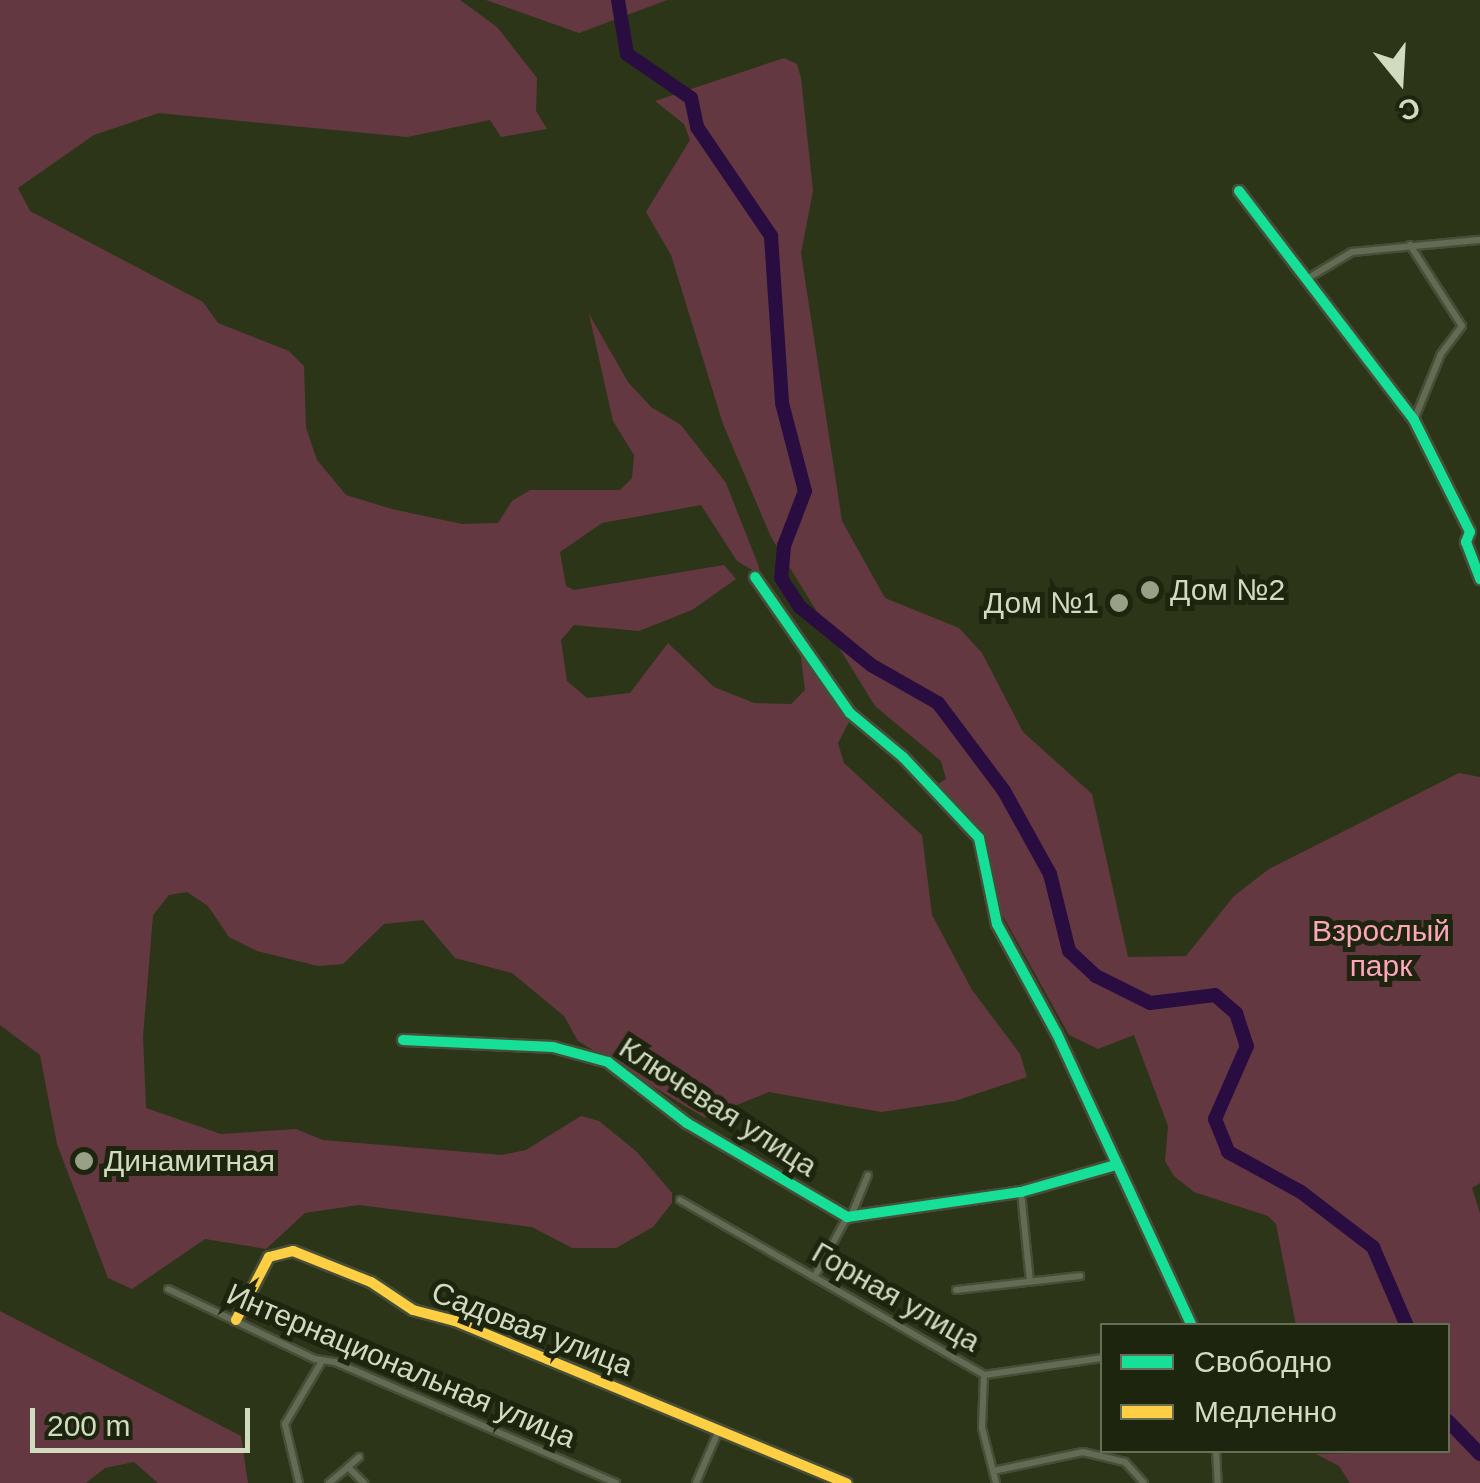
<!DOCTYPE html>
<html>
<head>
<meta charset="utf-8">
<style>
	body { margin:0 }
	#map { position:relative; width:1480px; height:1483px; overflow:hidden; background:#2d3518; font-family:Helvetica,sans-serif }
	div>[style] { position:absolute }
	.green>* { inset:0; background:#643841 }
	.river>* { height:14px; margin:-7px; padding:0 7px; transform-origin:7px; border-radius:7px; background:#290c40 }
	.roads { filter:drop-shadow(2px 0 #474e38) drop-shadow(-2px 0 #474e38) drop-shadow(0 2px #474e38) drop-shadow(0 -2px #474e38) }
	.street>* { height:6px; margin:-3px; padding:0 3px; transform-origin:3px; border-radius:3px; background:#646b55 }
	.fast>* { height:10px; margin:-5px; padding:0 5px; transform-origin:5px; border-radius:5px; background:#16e098 }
	.slow>* { height:10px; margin:-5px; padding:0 5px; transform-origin:5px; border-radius:5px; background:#ffcf43 }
	.dots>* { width:28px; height:28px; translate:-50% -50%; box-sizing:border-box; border:5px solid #1e250f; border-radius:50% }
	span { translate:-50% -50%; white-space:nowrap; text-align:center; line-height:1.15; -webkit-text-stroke:10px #1e250f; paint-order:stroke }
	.poi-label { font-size:30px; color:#d1dbc0 }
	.left { translate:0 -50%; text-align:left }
	.right { translate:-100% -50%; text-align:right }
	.park-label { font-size:30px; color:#fea5bb }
	.street-label { font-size:30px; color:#d1dbc0 }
	.legend { position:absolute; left:1100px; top:1323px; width:350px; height:130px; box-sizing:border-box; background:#1e250f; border:2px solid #666e56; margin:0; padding:12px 18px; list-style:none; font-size:30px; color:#d1dbc0 }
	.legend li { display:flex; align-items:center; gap:20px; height:50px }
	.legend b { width:50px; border:2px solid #666e56 }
	.north { position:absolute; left:1350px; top:30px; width:100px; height:100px; -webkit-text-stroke:8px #1e250f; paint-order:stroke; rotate:162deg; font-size:28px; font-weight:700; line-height:40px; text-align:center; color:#d1dbc0 }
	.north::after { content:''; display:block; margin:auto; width:35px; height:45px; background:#d1dbc0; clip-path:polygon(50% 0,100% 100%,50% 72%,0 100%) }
	.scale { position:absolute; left:30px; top:1408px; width:220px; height:45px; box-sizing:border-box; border:5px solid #d1dbc0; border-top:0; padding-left:12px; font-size:30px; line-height:35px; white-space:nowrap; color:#d1dbc0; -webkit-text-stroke:8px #1e250f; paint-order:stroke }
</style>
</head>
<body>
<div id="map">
	<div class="green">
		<div style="clip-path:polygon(0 0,460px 0,497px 27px,537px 78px,536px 111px,547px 129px,501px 137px,490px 120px,407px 137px,159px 113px,94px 135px,18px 188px,30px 211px,203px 302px,218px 323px,289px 351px,304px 366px,306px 428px,317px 460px,346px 495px,392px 509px,462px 524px,498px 523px,512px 501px,530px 490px,620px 490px,632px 478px,634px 455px,613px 421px,589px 314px,628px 382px,651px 407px,681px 425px,726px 483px,759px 567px,759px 574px,737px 561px,701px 505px,602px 523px,560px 552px,566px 586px,574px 590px,724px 565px,736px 579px,692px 610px,639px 631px,574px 625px,561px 640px,567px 681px,587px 698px,630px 693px,668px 643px,714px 687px,754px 703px,791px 704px,805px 690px,799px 642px,851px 718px,838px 743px,844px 763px,922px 835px,932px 915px,972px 990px,1020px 1054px,1027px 1077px,955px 1101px,881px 1112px,769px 1092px,705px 1118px,578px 1041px,564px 1016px,512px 973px,455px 958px,423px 920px,384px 924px,343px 964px,318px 966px,257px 951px,229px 937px,208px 906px,187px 892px,169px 895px,153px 915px,143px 1037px,146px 1108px,221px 1134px,296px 1129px,323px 1140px,502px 1155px,526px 1150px,581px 1116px,599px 1121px,637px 1152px,672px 1193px,672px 1203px,653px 1227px,616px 1248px,572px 1248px,532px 1227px,359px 1205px,305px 1213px,266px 1249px,205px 1239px,132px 1289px,108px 1278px,57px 1144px,40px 1055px,0 1025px)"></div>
		<div style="clip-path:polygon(486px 0,667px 0,579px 33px)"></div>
		<div style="clip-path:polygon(784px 58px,797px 64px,801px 78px,813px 191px,801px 253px,842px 521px,885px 598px,959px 628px,982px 653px,1023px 732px,1092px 794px,1128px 957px,1186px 956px,1234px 896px,1269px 869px,1459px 773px,1480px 777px,1480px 1183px,1472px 1188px,1480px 1213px,1480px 1483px,1350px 1483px,1339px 1466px,1316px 1454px,1448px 1450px,1448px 1326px,1296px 1325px,1276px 1224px,1268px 1216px,1194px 1192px,1174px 1176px,1165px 1161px,1168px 1126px,1134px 1035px,1098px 1049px,1069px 1035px,998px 907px,984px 834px,938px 784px,946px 779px,941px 761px,875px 706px,771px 537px,723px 424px,671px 255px,646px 212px,690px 140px,684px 124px,655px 101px)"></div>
		<div style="clip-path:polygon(0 1311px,241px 1436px,248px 1483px,158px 1483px,134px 1462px,105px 1468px,86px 1483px,0 1483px)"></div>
	</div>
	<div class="river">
		<div style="left:618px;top:0;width:55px;rotate:80.5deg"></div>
		<div style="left:627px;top:54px;width:78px;rotate:34.5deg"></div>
		<div style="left:691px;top:98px;width:30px;rotate:78deg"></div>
		<div style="left:697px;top:127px;width:132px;rotate:55.8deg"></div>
		<div style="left:771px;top:236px;width:167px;rotate:86.2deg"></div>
		<div style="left:782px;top:403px;width:91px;rotate:75.4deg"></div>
		<div style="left:805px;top:491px;width:59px;rotate:110.9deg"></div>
		<div style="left:784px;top:546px;width:32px;rotate:95deg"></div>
		<div style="left:781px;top:578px;width:35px;rotate:57deg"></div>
		<div style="left:800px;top:607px;width:92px;rotate:39.2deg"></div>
		<div style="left:871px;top:665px;width:77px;rotate:29.6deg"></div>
		<div style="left:938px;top:703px;width:110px;rotate:53.1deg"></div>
		<div style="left:1004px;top:791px;width:95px;rotate:61deg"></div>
		<div style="left:1050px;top:874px;width:79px;rotate:76.1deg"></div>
		<div style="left:1069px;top:951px;width:37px;rotate:43deg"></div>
		<div style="left:1096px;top:976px;width:60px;rotate:26.6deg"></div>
		<div style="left:1150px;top:1003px;width:65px;rotate:-7deg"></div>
		<div style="left:1215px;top:995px;width:28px;rotate:41deg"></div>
		<div style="left:1236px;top:1013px;width:35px;rotate:72deg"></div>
		<div style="left:1247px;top:1046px;width:80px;rotate:113.7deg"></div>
		<div style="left:1215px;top:1119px;width:35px;rotate:68deg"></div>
		<div style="left:1228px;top:1152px;width:83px;rotate:28.7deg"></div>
		<div style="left:1301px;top:1192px;width:91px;rotate:37.4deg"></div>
		<div style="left:1373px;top:1247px;width:86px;rotate:66.7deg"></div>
		<div style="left:1448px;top:1421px;width:46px;rotate:45.9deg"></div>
	</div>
	<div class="roads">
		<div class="street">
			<div style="left:1410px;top:245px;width:96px;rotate:57.3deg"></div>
			<div style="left:1462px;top:326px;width:35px;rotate:127deg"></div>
			<div style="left:1441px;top:354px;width:71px;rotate:112.2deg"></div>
			<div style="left:1310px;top:277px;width:49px;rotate:-30.8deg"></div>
			<div style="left:1352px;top:252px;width:129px;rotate:-5.4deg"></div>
			<div style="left:1021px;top:1192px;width:90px;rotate:84.3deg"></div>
			<div style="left:680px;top:1200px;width:351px;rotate:29.9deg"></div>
			<div style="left:851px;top:1216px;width:44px;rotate:-67.5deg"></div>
			<div style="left:815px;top:1276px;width:67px;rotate:-61.5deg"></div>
			<div style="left:168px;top:1289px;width:163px;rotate:25.5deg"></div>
			<div style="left:315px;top:1359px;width:20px;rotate:9deg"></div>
			<div style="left:335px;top:1362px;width:306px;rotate:23.3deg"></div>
			<div style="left:956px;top:1290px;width:125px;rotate:-6.4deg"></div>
			<div style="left:984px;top:1375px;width:119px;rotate:-8.2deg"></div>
			<div style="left:984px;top:1375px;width:53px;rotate:92.2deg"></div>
			<div style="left:982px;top:1428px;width:57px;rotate:75.7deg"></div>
			<div style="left:1216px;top:1450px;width:33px;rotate:87deg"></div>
			<div style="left:348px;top:1467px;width:15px;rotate:-42deg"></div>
			<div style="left:993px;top:1471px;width:92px;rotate:-11.9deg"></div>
			<div style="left:1083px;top:1452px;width:43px;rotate:13.4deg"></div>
			<div style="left:1125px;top:1462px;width:28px;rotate:48deg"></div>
			<div style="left:299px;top:1483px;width:61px;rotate:-103.3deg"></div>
			<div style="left:285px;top:1424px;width:73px;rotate:-59.6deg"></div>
			<div style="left:329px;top:1483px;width:25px;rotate:-40deg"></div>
			<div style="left:348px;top:1467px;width:23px;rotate:45deg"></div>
			<div style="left:696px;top:1483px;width:58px;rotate:-66.5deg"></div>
		</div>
		<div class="fast">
			<div style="left:1239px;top:191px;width:288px;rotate:52.6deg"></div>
			<div style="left:1414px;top:420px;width:125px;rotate:63.4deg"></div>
			<div style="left:1470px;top:532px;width:11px;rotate:112deg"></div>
			<div style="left:1466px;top:542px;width:40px;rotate:69deg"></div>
			<div style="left:755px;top:577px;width:166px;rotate:55.1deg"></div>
			<div style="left:850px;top:713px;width:69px;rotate:39.7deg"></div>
			<div style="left:903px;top:757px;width:111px;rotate:46.8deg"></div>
			<div style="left:979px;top:838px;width:88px;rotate:78.2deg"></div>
			<div style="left:997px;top:924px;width:125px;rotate:61.4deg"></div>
			<div style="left:1057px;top:1034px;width:322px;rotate:65.2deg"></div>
			<div style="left:403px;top:1040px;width:150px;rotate:2.7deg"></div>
			<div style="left:553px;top:1047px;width:57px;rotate:15.3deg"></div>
			<div style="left:608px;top:1062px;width:100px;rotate:37.7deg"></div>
			<div style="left:687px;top:1123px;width:186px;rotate:30.4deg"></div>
			<div style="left:847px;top:1217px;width:176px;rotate:-8.2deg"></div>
			<div style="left:1021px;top:1192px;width:99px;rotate:-15.9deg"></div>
		</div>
		<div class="slow">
			<div style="left:236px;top:1320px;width:71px;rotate:-62.4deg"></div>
			<div style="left:269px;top:1257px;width:25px;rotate:-14deg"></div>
			<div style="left:293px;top:1251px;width:84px;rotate:21.7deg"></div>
			<div style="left:371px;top:1282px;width:50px;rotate:33.7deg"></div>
			<div style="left:413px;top:1310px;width:43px;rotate:14.7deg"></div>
			<div style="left:455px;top:1321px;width:424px;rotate:22.5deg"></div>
		</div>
	</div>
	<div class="dots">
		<div style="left:1150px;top:590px;background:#98a185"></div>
		<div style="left:1119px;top:603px;background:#98a185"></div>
		<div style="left:84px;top:1161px;background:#98a185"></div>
	</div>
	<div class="poi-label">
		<span class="left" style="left:1170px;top:590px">Дом №2</span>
		<span class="right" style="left:1099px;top:603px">Дом №1</span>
		<span class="left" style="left:104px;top:1161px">Динамитная</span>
	</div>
	<div class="park-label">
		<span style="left:1381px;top:948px">Взрослый<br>парк</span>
	</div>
	<div class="street-label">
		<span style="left:718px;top:1107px;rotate:33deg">Ключевая улица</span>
		<span style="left:896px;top:1297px;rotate:30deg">Горная улица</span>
		<span style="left:532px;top:1329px;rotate:21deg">Садовая улица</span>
		<span style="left:401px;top:1366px;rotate:23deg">Интернациональная улица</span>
	</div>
	<ul class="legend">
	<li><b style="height:12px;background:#16e098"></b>Свободно</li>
	<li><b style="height:12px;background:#ffcf43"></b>Медленно</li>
	</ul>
	<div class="north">С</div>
	<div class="scale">200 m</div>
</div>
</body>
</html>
